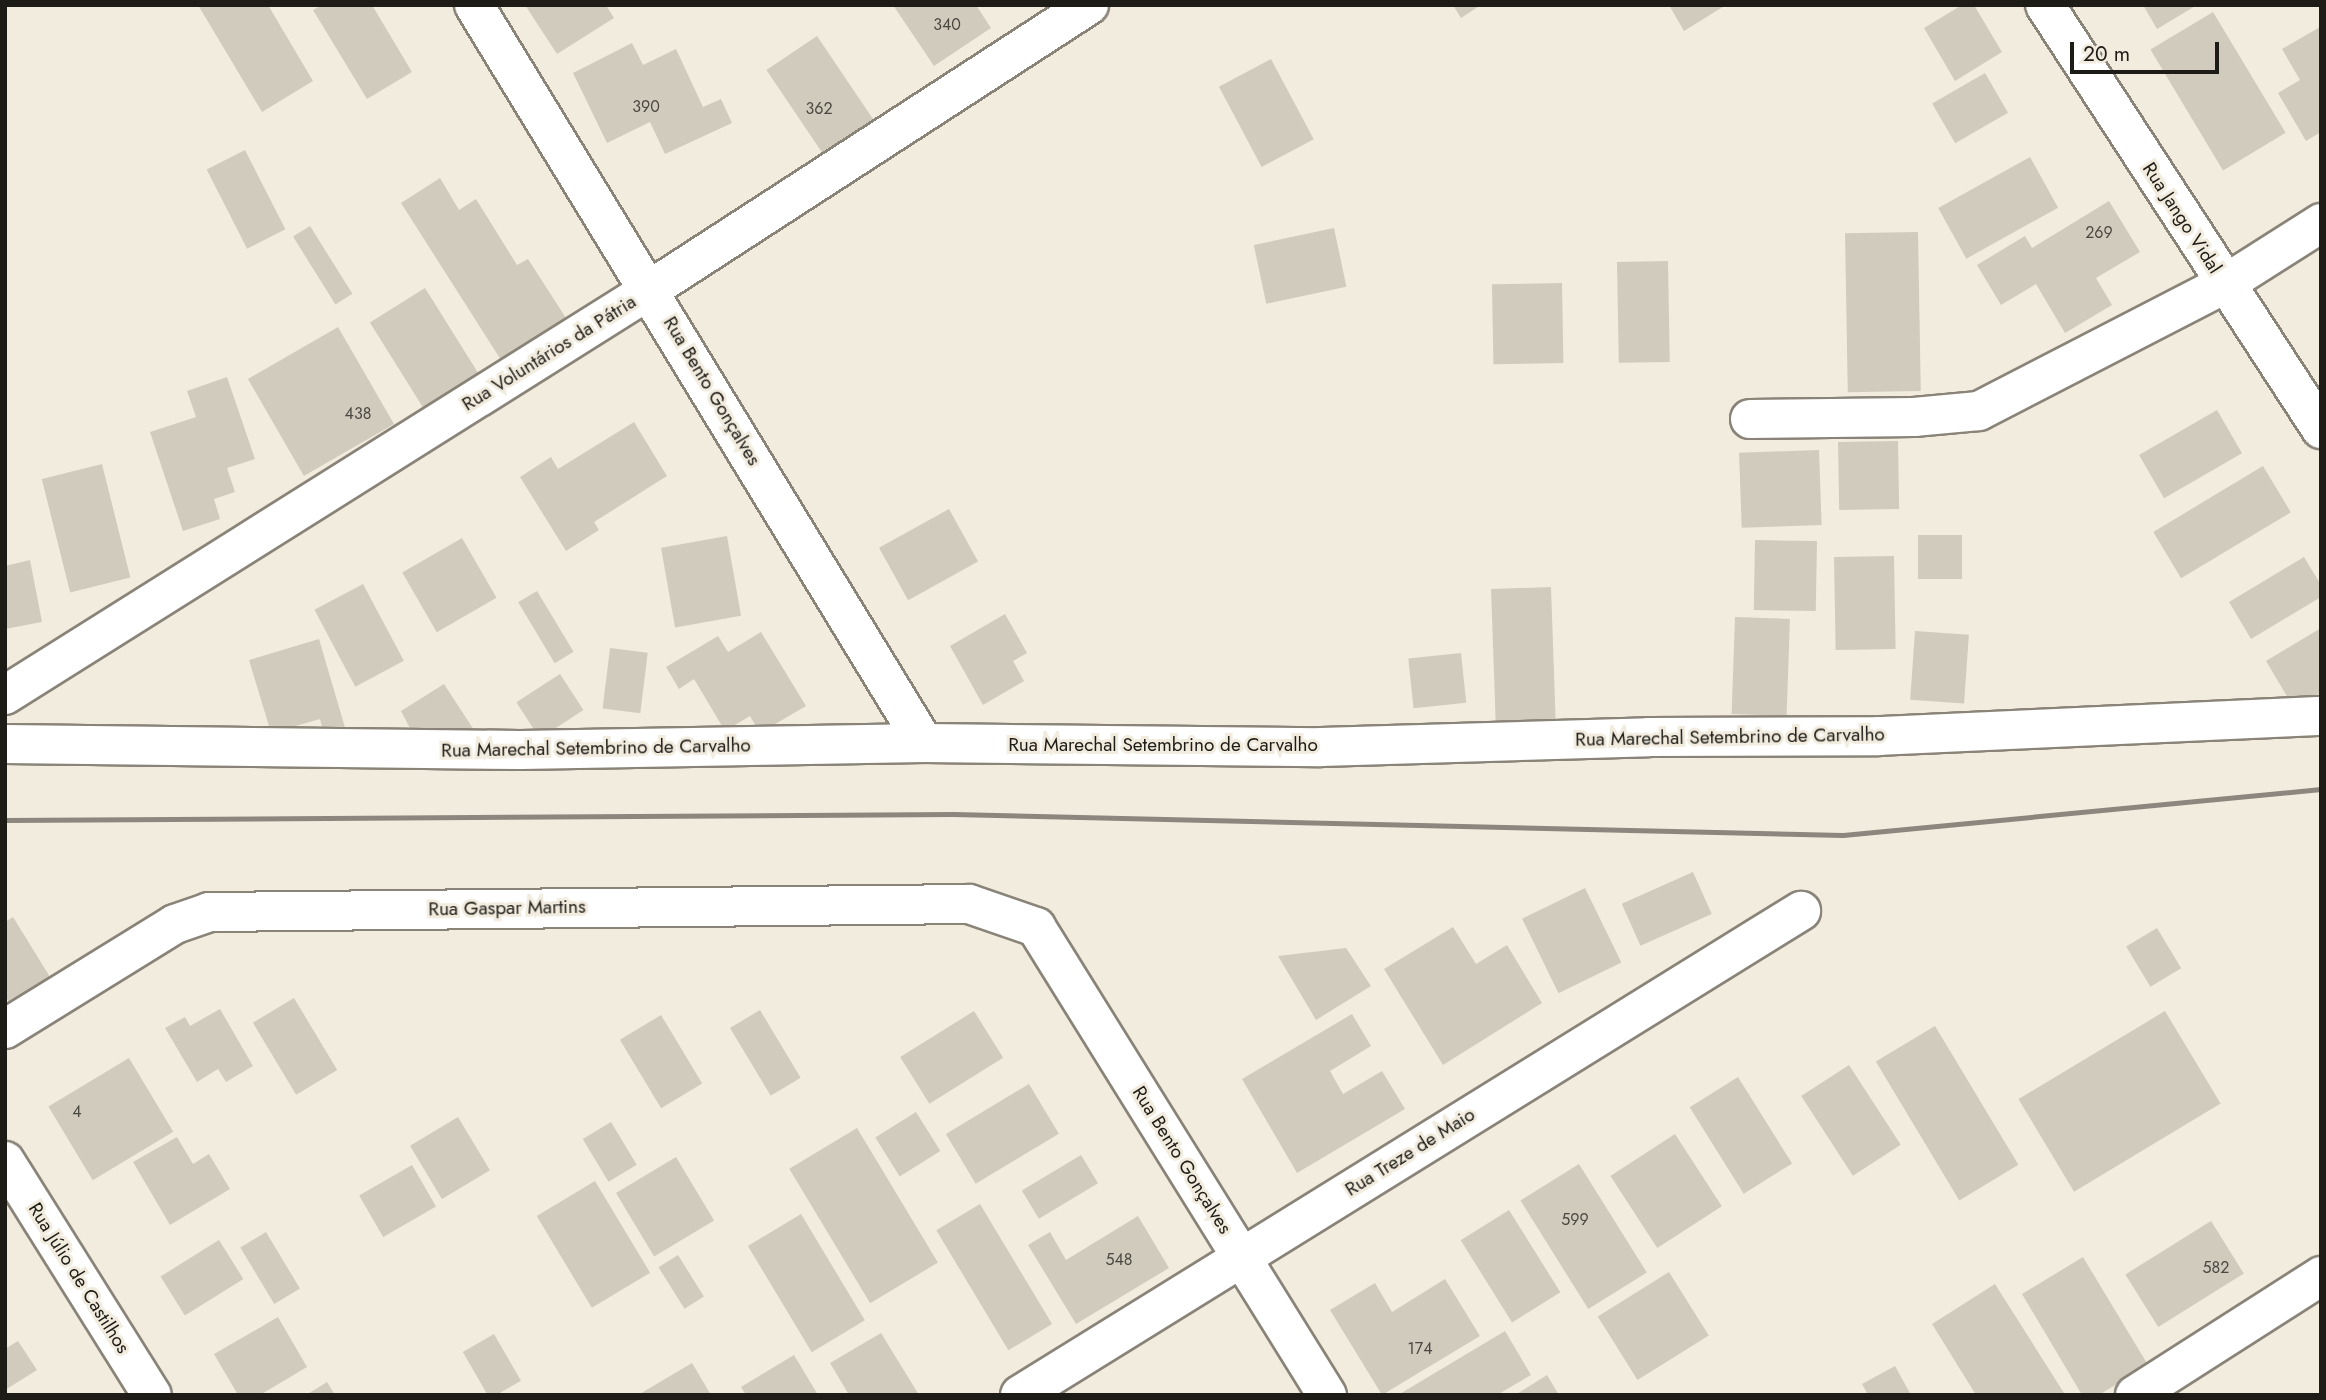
<!DOCTYPE html>
<html>
<head>
<meta charset="utf-8">
<style>
	body { margin:0 }
	#map { position:relative; width:2326px; height:1400px; overflow:hidden; background:#f2ecdf; font-family:Jost,sans-serif }
	div>[style] { position:absolute }
	.building>* { inset:0; background:#d1cbbe; transform-origin:0 0 }
	.roads { filter:drop-shadow(2px 0 #898378) drop-shadow(-2px 0 #898378) drop-shadow(0 2px #898378) drop-shadow(0 -2px #898378) }
	.minor>* { height:38px; margin:-19px; padding:0 19px; transform-origin:19px; border-radius:19px; background:#fff }
	.rail>* { height:5px; margin:-2.5px; padding:0 2.5px; transform-origin:2.5px; border-radius:2.5px; background:#8b877e }
	span { translate:-50% -50%; white-space:nowrap; text-align:center; line-height:1.15; -webkit-text-stroke:6px #f2ecdf; paint-order:stroke }
	.number-label { font-size:16px; color:#4b4841 }
	.number-label span { -webkit-text-stroke-width:0 }
	.street-label { font-size:19px; color:#1e1c17 }
	.frame { position:absolute; inset:0; border:7px solid #1e1c17; pointer-events:none }
	.scale { position:absolute; left:2070px; top:42px; width:149px; height:32px; box-sizing:border-box; border:4px solid #1e1c17; border-top:0; padding-left:9px; font-size:21px; line-height:24px; white-space:nowrap; color:#1e1c17; -webkit-text-stroke:5px #f2ecdf; paint-order:stroke }
</style>
</head>
<body>
<div id="map">
	<div class="building">
		<div style="clip-path:polygon(198px 5px,268px 5px,313px 81px,262px 112px)"></div>
		<div style="clip-path:polygon(322px 5px,372px 5px,412px 72px,367px 99px,313px 10px)"></div>
		<div style="clip-path:polygon(525px 5px,606px 5px,614px 18px,557px 54px)"></div>
		<div style="clip-path:polygon(893px 5px,976px 5px,991px 28px,934px 66px)"></div>
		<div style="clip-path:polygon(1453px 5px,1481px 5px,1461px 18px)"></div>
		<div style="clip-path:polygon(1669px 5px,1726px 5px,1684px 31px)"></div>
		<div style="clip-path:polygon(1962px 5px,1974px 5px,2002px 52px,1955px 81px,1924px 28px)"></div>
		<div style="clip-path:polygon(2143px 5px,2197px 5px,2157px 29px)"></div>
		<div style="left:2213px;top:12px;width:141px;height:73px;rotate:59deg"></div>
		<div style="clip-path:polygon(2320px 27px,2321px 132px,2306px 141px,2278px 93px,2300px 80px,2282px 49px)"></div>
		<div style="left:817px;top:36px;width:104px;height:61px;rotate:56deg"></div>
		<div style="clip-path:polygon(632px 43px,643px 65px,676px 49px,703px 107px,721px 99px,732px 123px,665px 154px,650px 122px,607px 143px,573px 73px)"></div>
		<div style="left:1271px;top:59px;width:91px;height:59px;rotate:62deg"></div>
		<div style="left:1985px;top:73px;width:46px;height:61px;rotate:60deg"></div>
		<div style="left:245px;top:150px;width:89px;height:43px;rotate:63deg"></div>
		<div style="left:2030px;top:157px;width:58px;height:105px;rotate:61deg"></div>
		<div style="clip-path:polygon(440px 178px,459px 210px,476px 199px,517px 265px,528px 259px,566px 318px,501px 360px,401px 203px)"></div>
		<div style="clip-path:polygon(2109px 201px,2140px 252px,2096px 278px,2112px 305px,2065px 333px,2036px 284px,2001px 305px,1977px 265px,2025px 236px,2032px 248px)"></div>
		<div style="left:310px;top:226px;width:80px;height:20px;rotate:58deg"></div>
		<div style="left:1334px;top:228px;width:60px;height:82px;rotate:78deg"></div>
		<div style="left:1918px;top:232px;width:159px;height:73px;rotate:89deg"></div>
		<div style="left:1668px;top:261px;width:101px;height:51px;rotate:89deg"></div>
		<div style="left:1562px;top:283px;width:80px;height:70px;rotate:89deg"></div>
		<div style="left:425px;top:288px;width:100px;height:65px;rotate:58deg"></div>
		<div style="left:338px;top:327px;width:112px;height:104px;rotate:60deg"></div>
		<div style="clip-path:polygon(227px 377px,255px 459px,227px 468px,235px 492px,214px 499px,220px 519px,183px 531px,150px 432px,196px 417px,187px 391px)"></div>
		<div style="left:2217px;top:410px;width:50px;height:90px;rotate:60deg"></div>
		<div style="clip-path:polygon(634px 422px,667px 476px,594px 522px,599px 530px,566px 551px,520px 477px,551px 457px,558px 469px)"></div>
		<div style="left:1898px;top:441px;width:68px;height:60px;rotate:89deg"></div>
		<div style="left:1819px;top:450px;width:75px;height:80px;rotate:88deg"></div>
		<div style="left:102px;top:464px;width:117px;height:62px;rotate:76deg"></div>
		<div style="left:2263px;top:466px;width:54px;height:128px;rotate:59deg"></div>
		<div style="left:949px;top:509px;width:60px;height:80px;rotate:61deg"></div>
		<div style="left:1962px;top:535px;width:44px;height:44px;rotate:90deg"></div>
		<div style="left:727px;top:536px;width:81px;height:67px;rotate:80deg"></div>
		<div style="left:462px;top:538px;width:69px;height:69px;rotate:60deg"></div>
		<div style="left:1755px;top:540px;width:62px;height:70px;rotate:1deg"></div>
		<div style="left:1894px;top:556px;width:93px;height:60px;rotate:89deg"></div>
		<div style="clip-path:polygon(2304px 557px,2321px 585px,2321px 597px,2251px 639px,2229px 602px)"></div>
		<div style="clip-path:polygon(30px 560px,42px 622px,5px 629px,5px 566px)"></div>
		<div style="left:363px;top:584px;width:87px;height:55px;rotate:62deg"></div>
		<div style="left:1551px;top:587px;width:135px;height:60px;rotate:88deg"></div>
		<div style="left:537px;top:591px;width:71px;height:22px;rotate:59deg"></div>
		<div style="clip-path:polygon(1005px 614px,1027px 653px,1013px 661px,1024px 681px,983px 705px,950px 646px)"></div>
		<div style="left:1735px;top:617px;width:55px;height:97px;rotate:2deg"></div>
		<div style="clip-path:polygon(2321px 628px,2321px 692px,2294px 708px,2266px 661px)"></div>
		<div style="left:1915px;top:631px;width:54px;height:69px;rotate:4deg"></div>
		<div style="clip-path:polygon(761px 632px,806px 706px,760px 733px,750px 716px,725px 731px,694px 679px,679px 689px,666px 667px,718px 636px,728px 652px)"></div>
		<div style="clip-path:polygon(319px 639px,346px 731px,325px 737px,320px 719px,271px 733px,249px 660px)"></div>
		<div style="left:610px;top:648px;width:38px;height:61px;rotate:7deg"></div>
		<div style="left:1461px;top:653px;width:50px;height:53px;rotate:84deg"></div>
		<div style="left:560px;top:674px;width:43px;height:52px;rotate:57deg"></div>
		<div style="clip-path:polygon(444px 684px,474px 730px,413px 734px,401px 711px)"></div>
		<div style="left:1693px;top:872px;width:46px;height:78px;rotate:66deg"></div>
		<div style="left:1585px;top:888px;width:83px;height:70px;rotate:64deg"></div>
		<div style="clip-path:polygon(13px 917px,55px 985px,14px 1010px,5px 996px,5px 922px)"></div>
		<div style="clip-path:polygon(1453px 927px,1476px 964px,1507px 945px,1542px 1003px,1443px 1065px,1384px 969px)"></div>
		<div style="left:2157px;top:928px;width:47px;height:36px;rotate:59deg"></div>
		<div style="clip-path:polygon(1346px 948px,1371px 986px,1316px 1020px,1278px 956px)"></div>
		<div style="left:294px;top:998px;width:84px;height:48px;rotate:59deg"></div>
		<div style="clip-path:polygon(220px 1009px,253px 1066px,226px 1082px,218px 1069px,197px 1082px,165px 1028px,185px 1017px,190px 1026px)"></div>
		<div style="left:760px;top:1010px;width:79px;height:35px;rotate:59deg"></div>
		<div style="left:974px;top:1011px;width:55px;height:87px;rotate:58deg"></div>
		<div style="left:2165px;top:1011px;width:108px;height:171px;rotate:59deg"></div>
		<div style="clip-path:polygon(1352px 1014px,1371px 1046px,1330px 1071px,1343px 1094px,1382px 1071px,1405px 1109px,1297px 1173px,1242px 1079px)"></div>
		<div style="left:661px;top:1015px;width:80px;height:48px;rotate:59deg"></div>
		<div style="left:1935px;top:1026px;width:162px;height:69px;rotate:59deg"></div>
		<div style="left:129px;top:1058px;width:86px;height:94px;rotate:59deg"></div>
		<div style="left:1849px;top:1065px;width:95px;height:57px;rotate:57deg"></div>
		<div style="left:1738px;top:1077px;width:102px;height:57px;rotate:58deg"></div>
		<div style="left:1029px;top:1084px;width:58px;height:97px;rotate:59deg"></div>
		<div style="left:916px;top:1112px;width:46px;height:48px;rotate:58deg"></div>
		<div style="left:458px;top:1117px;width:62px;height:56px;rotate:59deg"></div>
		<div style="left:611px;top:1122px;width:50px;height:33px;rotate:59deg"></div>
		<div style="left:857px;top:1128px;width:157px;height:79px;rotate:59deg"></div>
		<div style="left:1675px;top:1134px;width:86px;height:77px;rotate:57deg"></div>
		<div style="clip-path:polygon(177px 1137px,193px 1164px,209px 1154px,230px 1189px,170px 1225px,133px 1162px)"></div>
		<div style="left:1081px;top:1155px;width:33px;height:69px;rotate:59deg"></div>
		<div style="left:676px;top:1157px;width:74px;height:70px;rotate:59deg"></div>
		<div style="left:1579px;top:1164px;width:128px;height:69px;rotate:58deg"></div>
		<div style="left:412px;top:1165px;width:48px;height:61px;rotate:60deg"></div>
		<div style="left:595px;top:1181px;width:107px;height:68px;rotate:59deg"></div>
		<div style="left:980px;top:1204px;width:140px;height:51px;rotate:59deg"></div>
		<div style="left:1509px;top:1210px;width:97px;height:57px;rotate:58deg"></div>
		<div style="left:801px;top:1214px;width:124px;height:62px;rotate:59deg"></div>
		<div style="clip-path:polygon(1138px 1216px,1169px 1268px,1076px 1324px,1028px 1245px,1050px 1232px,1066px 1260px)"></div>
		<div style="left:2211px;top:1221px;width:62px;height:101px;rotate:58deg"></div>
		<div style="left:266px;top:1232px;width:66px;height:30px;rotate:59deg"></div>
		<div style="left:219px;top:1240px;width:46px;height:69px;rotate:58deg"></div>
		<div style="left:678px;top:1255px;width:49px;height:23px;rotate:58deg"></div>
		<div style="clip-path:polygon(2083px 1257px,2148px 1365px,2099px 1395px,2082px 1395px,2022px 1294px)"></div>
		<div style="left:1669px;top:1272px;width:75px;height:84px;rotate:58deg"></div>
		<div style="clip-path:polygon(1445px 1279px,1480px 1336px,1382px 1395px,1330px 1310px,1375px 1283px,1392px 1312px)"></div>
		<div style="clip-path:polygon(1995px 1284px,2064px 1393px,2061px 1395px,1976px 1395px,1932px 1324px)"></div>
		<div style="clip-path:polygon(278px 1317px,307px 1367px,260px 1395px,238px 1395px,214px 1354px)"></div>
		<div style="clip-path:polygon(1505px 1331px,1531px 1375px,1497px 1395px,1398px 1395px)"></div>
		<div style="clip-path:polygon(881px 1333px,919px 1395px,849px 1395px,830px 1363px)"></div>
		<div style="left:494px;top:1334px;width:54px;height:36px;rotate:60deg"></div>
		<div style="clip-path:polygon(18px 1341px,37px 1370px,5px 1390px,5px 1349px)"></div>
		<div style="clip-path:polygon(794px 1355px,818px 1395px,746px 1395px,741px 1387px)"></div>
		<div style="clip-path:polygon(692px 1363px,711px 1395px,638px 1395px)"></div>
		<div style="clip-path:polygon(1895px 1366px,1911px 1395px,1868px 1395px,1862px 1384px)"></div>
		<div style="clip-path:polygon(1547px 1375px,1559px 1395px,1515px 1395px)"></div>
		<div style="clip-path:polygon(327px 1382px,335px 1395px,306px 1395px)"></div>
	</div>
	<div class="roads">
		<div class="minor">
			<div style="left:474px;top:5px;width:864px;rotate:58.63deg"></div>
			<div style="left:2045px;top:5px;width:506px;rotate:56.94deg"></div>
			<div style="left:1750px;top:419px;width:164px;rotate:-0.7deg"></div>
			<div style="left:1914px;top:417px;width:65px;rotate:-5.3deg"></div>
			<div style="left:1979px;top:411px;width:277px;rotate:-27.3deg"></div>
			<div style="left:2225px;top:284px;width:114px;rotate:-32.4deg"></div>
			<div style="left:5px;top:695px;width:763px;rotate:-32.15deg"></div>
			<div style="left:651px;top:289px;width:522px;rotate:-32.96deg"></div>
			<div style="left:5px;top:744px;width:515px;rotate:0.67deg"></div>
			<div style="left:520px;top:750px;width:404px;rotate:-1deg"></div>
			<div style="left:924px;top:743px;width:397px;rotate:0.6deg"></div>
			<div style="left:1321px;top:747px;width:328px;rotate:-1.7deg"></div>
			<div style="left:1649px;top:737px;width:230px;rotate:-0.2deg"></div>
			<div style="left:1879px;top:736px;width:442px;rotate:-2.6deg"></div>
			<div style="left:5px;top:1029px;width:200px;rotate:-31.7deg"></div>
			<div style="left:175px;top:924px;width:36px;rotate:-19deg"></div>
			<div style="left:209px;top:912px;width:760px;rotate:-0.6deg"></div>
			<div style="left:969px;top:904px;width:71px;rotate:18.9deg"></div>
			<div style="left:1036px;top:927px;width:551px;rotate:58.13deg"></div>
			<div style="left:5px;top:1161px;width:276px;rotate:57.9deg"></div>
			<div style="left:1020px;top:1395px;width:919px;rotate:-31.79deg"></div>
			<div style="left:2135px;top:1395px;width:221px;rotate:-32.6deg"></div>
		</div>
	</div>
	<div class="rail">
		<div style="left:5px;top:820px;width:948px;rotate:-0.36deg"></div>
		<div style="left:953px;top:814px;width:890px;rotate:1.35deg"></div>
		<div style="left:1843px;top:835px;width:480px;rotate:-5.5deg"></div>
	</div>
	<div class="number-label">
		<span style="left:947px;top:25px">340</span>
		<span style="left:646px;top:107px">390</span>
		<span style="left:819px;top:109px">362</span>
		<span style="left:2099px;top:233px">269</span>
		<span style="left:358px;top:414px">438</span>
		<span style="left:77px;top:1112px">4</span>
		<span style="left:1575px;top:1220px">599</span>
		<span style="left:1119px;top:1260px">548</span>
		<span style="left:2216px;top:1268px">582</span>
		<span style="left:1420px;top:1349px">174</span>
	</div>
	<div class="street-label">
		<span style="left:2182px;top:218px;rotate:57deg">Rua Jango Vidal</span>
		<span style="left:549px;top:353px;rotate:-32deg">Rua Voluntários da Pátria</span>
		<span style="left:712px;top:391px;rotate:59deg">Rua Bento Gonçalves</span>
		<span style="left:1730px;top:737px;rotate:-1deg">Rua Marechal Setembrino de Carvalho</span>
		<span style="left:1163px;top:745px">Rua Marechal Setembrino de Carvalho</span>
		<span style="left:596px;top:748px;rotate:-1deg">Rua Marechal Setembrino de Carvalho</span>
		<span style="left:507px;top:908px;rotate:-1deg">Rua Gaspar Martins</span>
		<span style="left:1410px;top:1152px;rotate:-32deg">Rua Treze de Maio</span>
		<span style="left:1182px;top:1160px;rotate:58deg">Rua Bento Gonçalves</span>
		<span style="left:79px;top:1278px;rotate:58deg">Rua Júlio de Castilhos</span>
	</div>
	<div class="frame"></div>
	<div class="scale">20 m</div>
</div>
</body>
</html>
